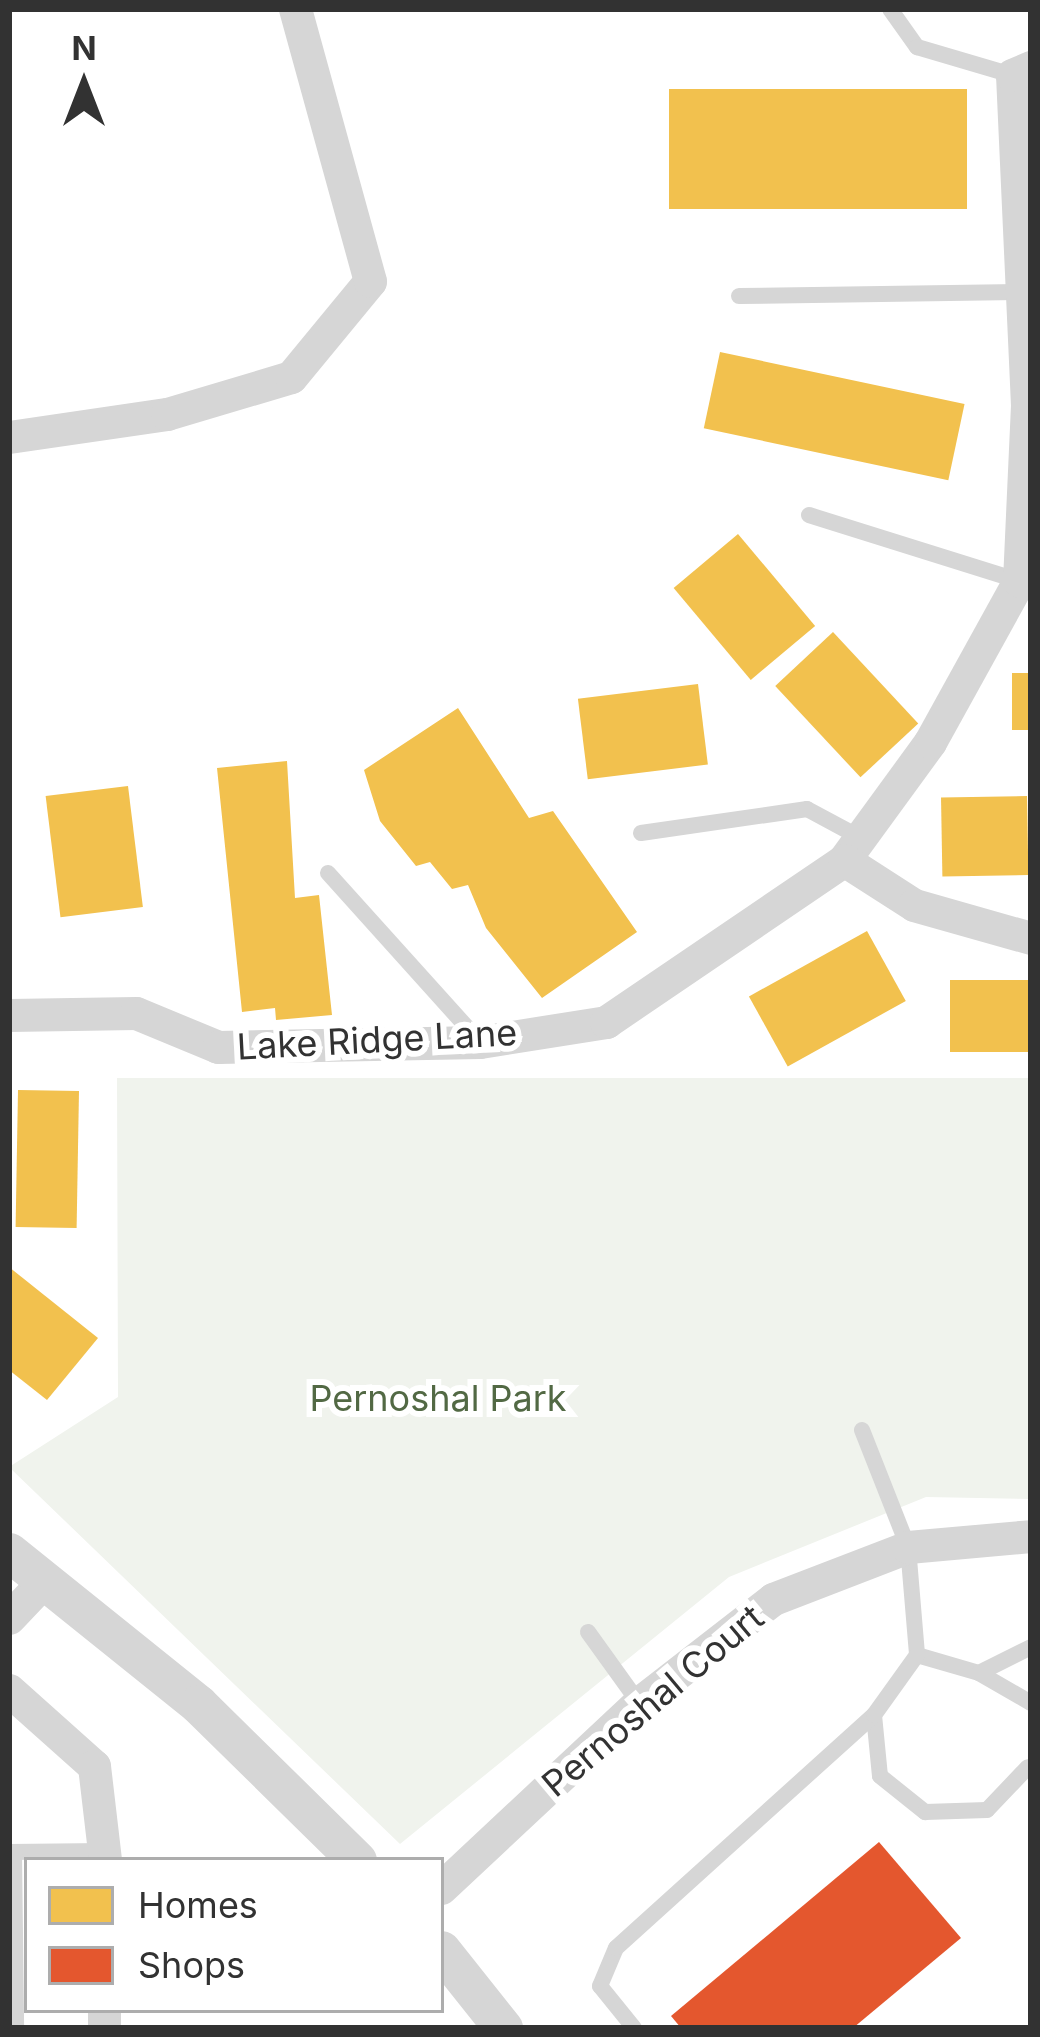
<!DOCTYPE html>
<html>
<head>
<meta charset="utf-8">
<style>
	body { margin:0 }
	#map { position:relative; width:1040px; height:2037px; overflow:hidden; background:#fff; font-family:Inter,sans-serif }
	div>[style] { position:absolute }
	.green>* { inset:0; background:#f0f3ed }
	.homes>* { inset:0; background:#f2c14e; transform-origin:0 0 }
	.shops>* { inset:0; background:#e4572e }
	.service>* { height:16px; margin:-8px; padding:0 8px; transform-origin:8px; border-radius:8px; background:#d6d6d6 }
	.minor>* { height:33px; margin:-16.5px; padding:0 16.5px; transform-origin:16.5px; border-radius:16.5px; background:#d6d6d6 }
	.tertiary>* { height:39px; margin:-19.5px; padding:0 19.5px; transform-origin:19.5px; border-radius:19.5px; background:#d6d6d6 }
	span { translate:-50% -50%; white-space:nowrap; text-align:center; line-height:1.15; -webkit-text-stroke:12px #fff; paint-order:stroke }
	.street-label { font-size:36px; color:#323232 }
	.park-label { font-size:36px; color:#526944 }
	.frame { position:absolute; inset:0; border:12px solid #323232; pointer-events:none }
	.legend { position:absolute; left:24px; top:1857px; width:420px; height:156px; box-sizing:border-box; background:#fff; border:3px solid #adadad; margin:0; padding:15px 21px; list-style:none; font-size:36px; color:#323232 }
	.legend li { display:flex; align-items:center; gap:24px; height:60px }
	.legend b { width:60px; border:3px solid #adadad }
	.north { position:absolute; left:24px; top:24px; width:120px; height:120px; -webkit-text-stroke:9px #fff; paint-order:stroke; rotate:0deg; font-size:33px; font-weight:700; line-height:48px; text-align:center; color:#323232 }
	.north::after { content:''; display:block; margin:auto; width:42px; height:54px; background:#323232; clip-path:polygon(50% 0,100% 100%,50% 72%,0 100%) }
</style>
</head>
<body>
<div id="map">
	<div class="green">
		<div style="clip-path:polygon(117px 1078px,1031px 1078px,1031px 1499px,926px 1497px,729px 1577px,400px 1844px,9px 1467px,118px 1397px)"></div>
	</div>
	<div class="homes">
		<div style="left:669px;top:89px;width:298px;height:120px"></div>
		<div style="left:720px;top:352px;width:250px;height:78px;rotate:12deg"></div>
		<div style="left:738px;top:534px;width:120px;height:84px;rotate:50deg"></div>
		<div style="left:833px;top:632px;width:125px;height:79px;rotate:47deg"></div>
		<div style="left:1012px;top:673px;width:19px;height:57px"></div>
		<div style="left:698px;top:684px;width:81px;height:121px;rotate:83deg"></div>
		<div style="clip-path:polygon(458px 708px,529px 818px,553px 811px,637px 932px,542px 998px,486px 928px,468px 885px,452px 889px,430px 862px,416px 866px,380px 821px,364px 770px)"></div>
		<div style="clip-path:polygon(287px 761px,295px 898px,319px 895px,332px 1015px,276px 1020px,275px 1008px,242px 1012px,217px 768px)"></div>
		<div style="left:128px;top:786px;width:122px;height:83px;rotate:83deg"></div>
		<div style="left:1027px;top:796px;width:79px;height:86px;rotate:89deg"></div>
		<div style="left:867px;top:931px;width:80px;height:135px;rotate:61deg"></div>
		<div style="left:950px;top:980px;width:81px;height:72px"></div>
		<div style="left:18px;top:1090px;width:61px;height:137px;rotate:1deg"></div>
		<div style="clip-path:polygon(9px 1267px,98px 1338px,47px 1400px,9px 1370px)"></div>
	</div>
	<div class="shops">
		<div style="clip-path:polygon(879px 1842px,961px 1938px,853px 2028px,681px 2028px,671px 2016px)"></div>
	</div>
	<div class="service">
		<div style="left:890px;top:9px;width:47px;rotate:54.6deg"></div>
		<div style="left:917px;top:47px;width:99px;rotate:16.4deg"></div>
		<div style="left:739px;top:296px;width:285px;rotate:-0.8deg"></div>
		<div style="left:809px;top:515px;width:220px;rotate:17.4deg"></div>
		<div style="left:641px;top:833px;width:168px;rotate:-8.2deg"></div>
		<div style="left:807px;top:809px;width:61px;rotate:28.2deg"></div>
		<div style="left:328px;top:873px;width:227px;rotate:48deg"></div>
		<div style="left:862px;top:1430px;width:126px;rotate:68.5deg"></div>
		<div style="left:908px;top:1547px;width:108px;rotate:85.2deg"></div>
		<div style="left:917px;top:1655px;width:65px;rotate:16.2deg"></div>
		<div style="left:979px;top:1673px;width:58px;rotate:-26.6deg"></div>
		<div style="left:588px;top:1632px;width:87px;rotate:54.3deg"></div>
		<div style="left:979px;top:1673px;width:60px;rotate:30deg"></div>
		<div style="left:874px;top:1715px;width:61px;rotate:84.4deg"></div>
		<div style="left:880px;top:1776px;width:58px;rotate:38.7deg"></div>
		<div style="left:925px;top:1812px;width:62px;rotate:-1.8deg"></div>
		<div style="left:987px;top:1810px;width:59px;rotate:-46.4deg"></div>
		<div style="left:9px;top:1852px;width:96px;rotate:-0.6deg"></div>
		<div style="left:14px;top:1852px;width:176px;rotate:89.3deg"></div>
		<div style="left:634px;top:2028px;width:54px;rotate:-129deg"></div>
		<div style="left:600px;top:1986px;width:41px;rotate:-67.2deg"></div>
		<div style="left:616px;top:1948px;width:348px;rotate:-42.1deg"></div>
		<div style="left:874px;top:1715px;width:74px;rotate:-54.4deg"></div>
	</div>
	<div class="minor">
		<div style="left:9px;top:437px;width:160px;rotate:-8.3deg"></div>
		<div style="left:167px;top:414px;width:129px;rotate:-16.6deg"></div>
		<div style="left:291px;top:377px;width:124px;rotate:-50.5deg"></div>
		<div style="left:370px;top:281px;width:282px;rotate:-105.4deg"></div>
		<div style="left:844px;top:860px;width:146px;rotate:-53.9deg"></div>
		<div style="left:930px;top:742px;width:184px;rotate:-61.1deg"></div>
		<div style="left:1019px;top:581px;width:176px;rotate:-87.4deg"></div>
		<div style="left:1027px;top:405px;width:330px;rotate:-92.6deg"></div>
		<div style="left:1012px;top:75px;width:21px;rotate:-23deg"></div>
		<div style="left:9px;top:1015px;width:127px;rotate:-0.9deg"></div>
		<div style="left:136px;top:1013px;width:89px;rotate:22.5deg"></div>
		<div style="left:218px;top:1047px;width:262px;rotate:-1.1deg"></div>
		<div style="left:480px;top:1042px;width:128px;rotate:-9deg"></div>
		<div style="left:606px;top:1022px;width:288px;rotate:-34.2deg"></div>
		<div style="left:844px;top:860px;width:83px;rotate:32.7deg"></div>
		<div style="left:914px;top:905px;width:122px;rotate:15.8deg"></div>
		<div style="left:9px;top:1618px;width:48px;rotate:-46.7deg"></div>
		<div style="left:9px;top:1690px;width:114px;rotate:41.8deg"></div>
		<div style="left:94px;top:1766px;width:95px;rotate:83.3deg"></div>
		<div style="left:441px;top:1888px;width:271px;rotate:-43.1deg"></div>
		<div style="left:639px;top:1703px;width:170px;rotate:-37.8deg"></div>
		<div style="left:773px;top:1599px;width:145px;rotate:-21.1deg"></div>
		<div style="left:908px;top:1547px;width:123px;rotate:-5.1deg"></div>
		<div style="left:104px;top:2028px;width:18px;rotate:-90deg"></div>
	</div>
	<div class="tertiary">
		<div style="left:9px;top:1552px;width:243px;rotate:38.8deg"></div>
		<div style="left:198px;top:1704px;width:223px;rotate:44.5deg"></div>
		<div style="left:441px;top:1950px;width:100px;rotate:51.5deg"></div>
	</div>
	<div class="street-label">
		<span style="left:377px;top:1040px;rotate:-3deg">Lake Ridge Lane</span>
		<span style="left:653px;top:1701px;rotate:-40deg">Pernoshal Court</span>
	</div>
	<div class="park-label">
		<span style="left:438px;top:1399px">Pernoshal Park</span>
	</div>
	<div class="frame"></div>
	<ul class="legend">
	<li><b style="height:33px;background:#f2c14e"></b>Homes</li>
	<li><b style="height:33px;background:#e4572e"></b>Shops</li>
	</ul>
	<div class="north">N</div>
</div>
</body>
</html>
